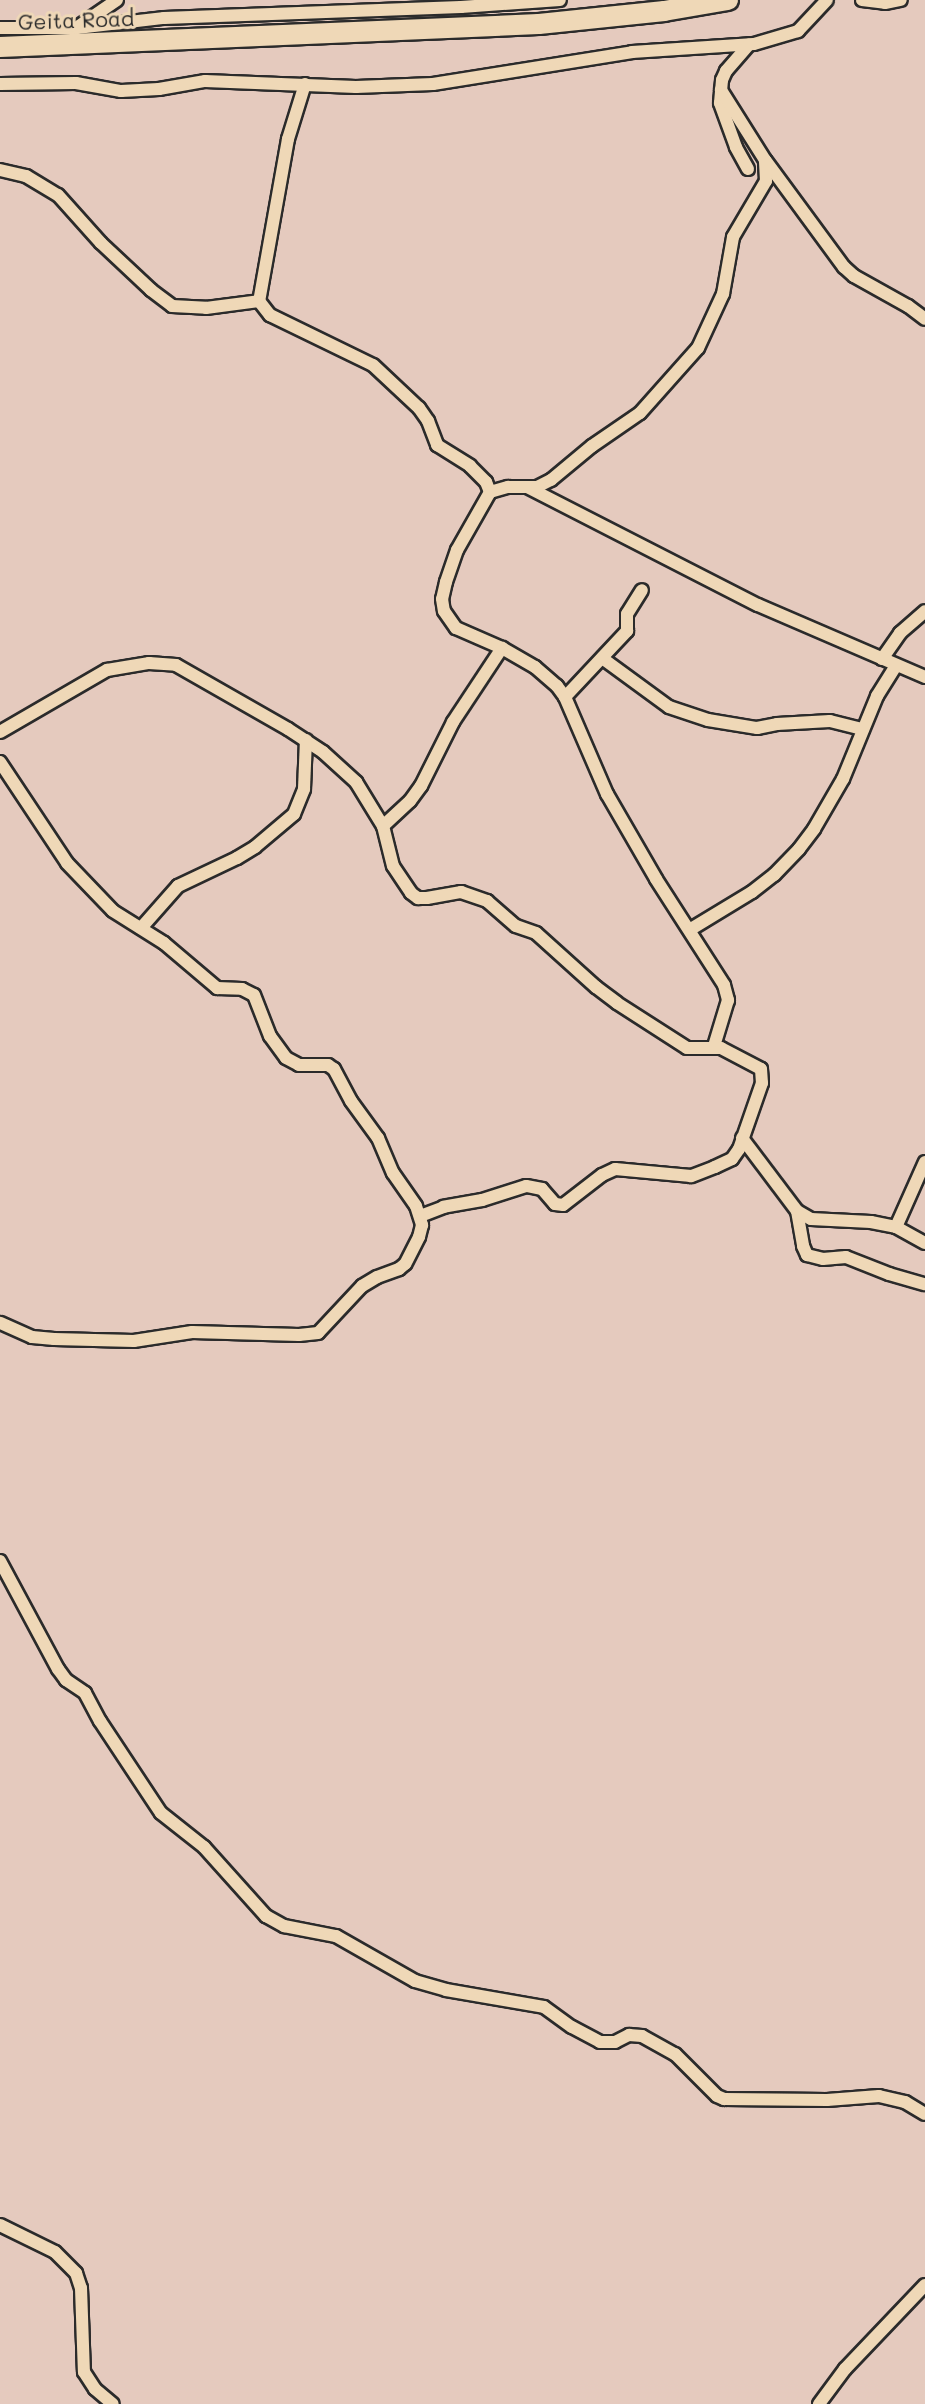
<!DOCTYPE html>
<html>
<head>
<meta charset="utf-8">
<style>
	body { margin:0 }
	#map { position:relative; width:925px; height:2404px; overflow:hidden; background:#e5cabe; font-family:Mali,sans-serif }
	div>[style] { position:absolute }
	.roads { filter:drop-shadow(2px 0 #2b2b2b) drop-shadow(-2px 0 #2b2b2b) drop-shadow(0 2px #2b2b2b) drop-shadow(0 -2px #2b2b2b) }
	.minor>* { height:12px; margin:-6px; padding:0 6px; transform-origin:6px; border-radius:6px; background:#efd8b7 }
	.trunk>* { height:20px; margin:-10px; padding:0 10px; transform-origin:10px; border-radius:10px; background:#efd8b7 }
	span { translate:-50% -50%; white-space:nowrap; text-align:center; line-height:1.15; -webkit-text-stroke:6px #efd8b7; paint-order:stroke }
	.street-label { font-size:21px; color:#2b2b2b }
</style>
</head>
<body>
<div id="map">
	<div class="roads">
		<div class="minor">
			<div style="left:862px;top:0;width:23px;rotate:7deg"></div>
			<div style="left:885px;top:3px;width:16px;rotate:-11deg"></div>
			<div style="left:79px;top:26px;width:46px;rotate:-34.4deg"></div>
			<div style="left:0;top:28px;width:77px"></div>
			<div style="left:77px;top:28px;width:88px;rotate:-6.6deg"></div>
			<div style="left:164px;top:18px;width:297px;rotate:-2.1deg"></div>
			<div style="left:461px;top:7px;width:99px;rotate:-4deg"></div>
			<div style="left:0;top:84px;width:76px;rotate:-0.8deg"></div>
			<div style="left:76px;top:83px;width:46px;rotate:10.1deg"></div>
			<div style="left:121px;top:91px;width:38px;rotate:-3deg"></div>
			<div style="left:159px;top:89px;width:47px;rotate:-9.9deg"></div>
			<div style="left:205px;top:81px;width:151px;rotate:2.3deg"></div>
			<div style="left:356px;top:87px;width:77px;rotate:-2.2deg"></div>
			<div style="left:433px;top:84px;width:202px;rotate:-9.1deg"></div>
			<div style="left:632px;top:52px;width:122px;rotate:-3.8deg"></div>
			<div style="left:754px;top:44px;width:46px;rotate:-16.5deg"></div>
			<div style="left:798px;top:31px;width:42px;rotate:-46.9deg"></div>
			<div style="left:305px;top:84px;width:58px;rotate:107.2deg"></div>
			<div style="left:288px;top:139px;width:165px;rotate:100.1deg"></div>
			<div style="left:259px;top:301px;width:18px;rotate:52deg"></div>
			<div style="left:270px;top:315px;width:114px;rotate:25.9deg"></div>
			<div style="left:373px;top:365px;width:63px;rotate:43.1deg"></div>
			<div style="left:419px;top:408px;width:16px;rotate:55deg"></div>
			<div style="left:428px;top:421px;width:26px;rotate:69deg"></div>
			<div style="left:437px;top:445px;width:39px;rotate:32deg"></div>
			<div style="left:470px;top:466px;width:23px;rotate:45deg"></div>
			<div style="left:486px;top:482px;width:11px;rotate:68deg"></div>
			<div style="left:490px;top:492px;width:67px;rotate:119.6deg"></div>
			<div style="left:457px;top:550px;width:34px;rotate:109deg"></div>
			<div style="left:446px;top:582px;width:17px;rotate:103deg"></div>
			<div style="left:442px;top:599px;width:12px;rotate:81deg"></div>
			<div style="left:444px;top:611px;width:21px;rotate:55deg"></div>
			<div style="left:456px;top:628px;width:50px;rotate:23.5deg"></div>
			<div style="left:502px;top:648px;width:38px;rotate:30deg"></div>
			<div style="left:535px;top:667px;width:29px;rotate:41deg"></div>
			<div style="left:557px;top:686px;width:14px;rotate:54deg"></div>
			<div style="left:565px;top:697px;width:106px;rotate:66.6deg"></div>
			<div style="left:607px;top:794px;width:98px;rotate:60deg"></div>
			<div style="left:656px;top:879px;width:126px;rotate:57.3deg"></div>
			<div style="left:724px;top:985px;width:16px;rotate:75deg"></div>
			<div style="left:728px;top:1000px;width:48px;rotate:106.9deg"></div>
			<div style="left:766px;top:161px;width:132px;rotate:53.7deg"></div>
			<div style="left:844px;top:267px;width:13px;rotate:42deg"></div>
			<div style="left:854px;top:276px;width:62px;rotate:29.1deg"></div>
			<div style="left:908px;top:306px;width:21px;rotate:37deg"></div>
			<div style="left:748px;top:169px;width:25px;rotate:-119deg"></div>
			<div style="left:736px;top:147px;width:47px;rotate:-110deg"></div>
			<div style="left:720px;top:103px;width:23px;rotate:-85deg"></div>
			<div style="left:722px;top:80px;width:10px;rotate:-66deg"></div>
			<div style="left:726px;top:71px;width:35px;rotate:-49deg"></div>
			<div style="left:0;top:170px;width:27px;rotate:13deg"></div>
			<div style="left:26px;top:176px;width:37px;rotate:31deg"></div>
			<div style="left:58px;top:195px;width:64px;rotate:48.1deg"></div>
			<div style="left:101px;top:243px;width:69px;rotate:43.2deg"></div>
			<div style="left:151px;top:290px;width:26px;rotate:37deg"></div>
			<div style="left:172px;top:306px;width:34px;rotate:3deg"></div>
			<div style="left:206px;top:308px;width:53px;rotate:-7.5deg"></div>
			<div style="left:529px;top:488px;width:257px;rotate:27.1deg"></div>
			<div style="left:758px;top:605px;width:182px;rotate:23.3deg"></div>
			<div style="left:490px;top:492px;width:19px;rotate:-16deg"></div>
			<div style="left:508px;top:487px;width:29px"></div>
			<div style="left:537px;top:487px;width:16px;rotate:-27deg"></div>
			<div style="left:551px;top:480px;width:53px;rotate:-39.7deg"></div>
			<div style="left:592px;top:446px;width:58px;rotate:-34.5deg"></div>
			<div style="left:640px;top:413px;width:87px;rotate:-48.3deg"></div>
			<div style="left:698px;top:348px;width:60px;rotate:-65.2deg"></div>
			<div style="left:723px;top:294px;width:58px;rotate:-80deg"></div>
			<div style="left:733px;top:237px;width:65px;rotate:-59.5deg"></div>
			<div style="left:766px;top:181px;width:21px;rotate:-93deg"></div>
			<div style="left:765px;top:160px;width:83px;rotate:-122.2deg"></div>
			<div style="left:602px;top:658px;width:83px;rotate:36.2deg"></div>
			<div style="left:669px;top:707px;width:41px;rotate:18.4deg"></div>
			<div style="left:708px;top:720px;width:50px;rotate:9.3deg"></div>
			<div style="left:757px;top:728px;width:20px;rotate:-11deg"></div>
			<div style="left:777px;top:724px;width:53px;rotate:-3.2deg"></div>
			<div style="left:830px;top:721px;width:34px;rotate:14deg"></div>
			<div style="left:882px;top:659px;width:32px;rotate:-55deg"></div>
			<div style="left:900px;top:633px;width:33px;rotate:-41deg"></div>
			<div style="left:565px;top:697px;width:91px;rotate:-46.8deg"></div>
			<div style="left:627px;top:631px;width:17px;rotate:-90deg"></div>
			<div style="left:627px;top:614px;width:28px;rotate:-58deg"></div>
			<div style="left:0;top:732px;width:124px;rotate:-30.1deg"></div>
			<div style="left:107px;top:670px;width:43px;rotate:-9.5deg"></div>
			<div style="left:149px;top:663px;width:27px;rotate:4deg"></div>
			<div style="left:176px;top:665px;width:129px;rotate:29.7deg"></div>
			<div style="left:288px;top:729px;width:42px;rotate:33.3deg"></div>
			<div style="left:323px;top:752px;width:45px;rotate:42.3deg"></div>
			<div style="left:356px;top:782px;width:52px;rotate:58.5deg"></div>
			<div style="left:383px;top:826px;width:41px;rotate:76deg"></div>
			<div style="left:393px;top:866px;width:32px;rotate:56deg"></div>
			<div style="left:411px;top:893px;width:9px;rotate:36deg"></div>
			<div style="left:418px;top:898px;width:9px"></div>
			<div style="left:427px;top:898px;width:35px;rotate:-10deg"></div>
			<div style="left:461px;top:892px;width:28px;rotate:19deg"></div>
			<div style="left:487px;top:901px;width:38px;rotate:41deg"></div>
			<div style="left:516px;top:926px;width:21px;rotate:19deg"></div>
			<div style="left:536px;top:933px;width:81px;rotate:42deg"></div>
			<div style="left:596px;top:987px;width:26px;rotate:37deg"></div>
			<div style="left:617px;top:1003px;width:83px;rotate:32.7deg"></div>
			<div style="left:687px;top:1048px;width:34px"></div>
			<div style="left:721px;top:1048px;width:45px;rotate:27.7deg"></div>
			<div style="left:761px;top:1069px;width:14px;rotate:86deg"></div>
			<div style="left:762px;top:1083px;width:70px;rotate:109.2deg"></div>
			<div style="left:739px;top:1149px;width:12px;rotate:125deg"></div>
			<div style="left:732px;top:1159px;width:19px;rotate:155deg"></div>
			<div style="left:715px;top:1167px;width:26px;rotate:159deg"></div>
			<div style="left:691px;top:1176px;width:76px;rotate:-174.7deg"></div>
			<div style="left:615px;top:1169px;width:14px;rotate:155deg"></div>
			<div style="left:602px;top:1175px;width:49px;rotate:142.4deg"></div>
			<div style="left:563px;top:1205px;width:8px;rotate:-173deg"></div>
			<div style="left:555px;top:1204px;width:20px;rotate:-131deg"></div>
			<div style="left:542px;top:1189px;width:16px;rotate:-169deg"></div>
			<div style="left:526px;top:1186px;width:46px;rotate:162.3deg"></div>
			<div style="left:482px;top:1200px;width:39px;rotate:170deg"></div>
			<div style="left:444px;top:1207px;width:25px;rotate:159deg"></div>
			<div style="left:0;top:762px;width:121px;rotate:56.4deg"></div>
			<div style="left:67px;top:863px;width:66px;rotate:46.2deg"></div>
			<div style="left:113px;top:911px;width:60px;rotate:32.1deg"></div>
			<div style="left:164px;top:943px;width:70px;rotate:40.3deg"></div>
			<div style="left:217px;top:988px;width:25px;rotate:2deg"></div>
			<div style="left:242px;top:989px;width:13px;rotate:27deg"></div>
			<div style="left:254px;top:995px;width:44px;rotate:68.7deg"></div>
			<div style="left:270px;top:1036px;width:27px;rotate:54deg"></div>
			<div style="left:286px;top:1058px;width:15px;rotate:28deg"></div>
			<div style="left:299px;top:1065px;width:29px"></div>
			<div style="left:328px;top:1065px;width:7px;rotate:34deg"></div>
			<div style="left:334px;top:1069px;width:36px;rotate:62deg"></div>
			<div style="left:351px;top:1101px;width:46px;rotate:53.9deg"></div>
			<div style="left:378px;top:1138px;width:38px;rotate:67deg"></div>
			<div style="left:393px;top:1173px;width:40px;rotate:55.1deg"></div>
			<div style="left:416px;top:1206px;width:20px;rotate:72deg"></div>
			<div style="left:422px;top:1225px;width:12px;rotate:104deg"></div>
			<div style="left:419px;top:1237px;width:30px;rotate:117deg"></div>
			<div style="left:405px;top:1264px;width:8px;rotate:140deg"></div>
			<div style="left:399px;top:1269px;width:23px;rotate:160deg"></div>
			<div style="left:377px;top:1277px;width:17px;rotate:149deg"></div>
			<div style="left:362px;top:1286px;width:64px;rotate:133.1deg"></div>
			<div style="left:318px;top:1333px;width:19px;rotate:174deg"></div>
			<div style="left:299px;top:1335px;width:107px;rotate:-178.4deg"></div>
			<div style="left:192px;top:1332px;width:59px;rotate:171.2deg"></div>
			<div style="left:134px;top:1341px;width:80px;rotate:-178.6deg"></div>
			<div style="left:54px;top:1339px;width:22px;rotate:-175deg"></div>
			<div style="left:32px;top:1337px;width:35px;rotate:-156deg"></div>
			<div style="left:383px;top:826px;width:37px;rotate:-43deg"></div>
			<div style="left:410px;top:801px;width:19px;rotate:-54deg"></div>
			<div style="left:421px;top:786px;width:72px;rotate:-63.4deg"></div>
			<div style="left:453px;top:722px;width:89px;rotate:-56.5deg"></div>
			<div style="left:141px;top:928px;width:56px;rotate:-48.6deg"></div>
			<div style="left:178px;top:886px;width:65px;rotate:-25.4deg"></div>
			<div style="left:237px;top:858px;width:21px;rotate:-31deg"></div>
			<div style="left:255px;top:847px;width:51px;rotate:-40.2deg"></div>
			<div style="left:294px;top:814px;width:27px;rotate:-68deg"></div>
			<div style="left:304px;top:789px;width:49px;rotate:-87.7deg"></div>
			<div style="left:691px;top:929px;width:71px;rotate:-31.2deg"></div>
			<div style="left:752px;top:892px;width:28px;rotate:-38deg"></div>
			<div style="left:774px;top:875px;width:36px;rotate:-46deg"></div>
			<div style="left:799px;top:849px;width:25px;rotate:-53deg"></div>
			<div style="left:814px;top:829px;width:58px;rotate:-59.9deg"></div>
			<div style="left:843px;top:779px;width:90px;rotate:-67.7deg"></div>
			<div style="left:877px;top:696px;width:36px;rotate:-58deg"></div>
			<div style="left:742px;top:1138px;width:91px;rotate:53deg"></div>
			<div style="left:797px;top:1211px;width:16px;rotate:30deg"></div>
			<div style="left:811px;top:1219px;width:60px;rotate:2.9deg"></div>
			<div style="left:871px;top:1222px;width:25px;rotate:11deg"></div>
			<div style="left:896px;top:1227px;width:33px;rotate:29deg"></div>
			<div style="left:797px;top:1211px;width:36px;rotate:80deg"></div>
			<div style="left:803px;top:1246px;width:10px;rotate:66deg"></div>
			<div style="left:807px;top:1255px;width:16px;rotate:14deg"></div>
			<div style="left:823px;top:1259px;width:23px;rotate:-5deg"></div>
			<div style="left:846px;top:1257px;width:46px;rotate:21.6deg"></div>
			<div style="left:889px;top:1274px;width:37px;rotate:16deg"></div>
			<div style="left:896px;top:1227px;width:71px;rotate:-66deg"></div>
			<div style="left:0;top:1561px;width:123px;rotate:61.8deg"></div>
			<div style="left:58px;top:1669px;width:14px;rotate:54deg"></div>
			<div style="left:66px;top:1680px;width:23px;rotate:34deg"></div>
			<div style="left:85px;top:1693px;width:32px;rotate:62deg"></div>
			<div style="left:100px;top:1721px;width:110px;rotate:56.5deg"></div>
			<div style="left:161px;top:1813px;width:55px;rotate:38.3deg"></div>
			<div style="left:204px;top:1847px;width:93px;rotate:48.1deg"></div>
			<div style="left:266px;top:1916px;width:21px;rotate:29deg"></div>
			<div style="left:284px;top:1926px;width:53px;rotate:10.9deg"></div>
			<div style="left:336px;top:1936px;width:91px;rotate:29.7deg"></div>
			<div style="left:415px;top:1981px;width:32px;rotate:16deg"></div>
			<div style="left:446px;top:1990px;width:99px;rotate:9.8deg"></div>
			<div style="left:544px;top:2007px;width:34px;rotate:36deg"></div>
			<div style="left:572px;top:2027px;width:32px;rotate:28deg"></div>
			<div style="left:600px;top:2042px;width:15px"></div>
			<div style="left:615px;top:2042px;width:16px;rotate:-27deg"></div>
			<div style="left:629px;top:2035px;width:13px;rotate:4deg"></div>
			<div style="left:642px;top:2036px;width:38px;rotate:29deg"></div>
			<div style="left:675px;top:2054px;width:59px;rotate:45deg"></div>
			<div style="left:717px;top:2096px;width:8px;rotate:23deg"></div>
			<div style="left:724px;top:2099px;width:103px;rotate:0.6deg"></div>
			<div style="left:827px;top:2100px;width:52px;rotate:-4.4deg"></div>
			<div style="left:879px;top:2096px;width:27px;rotate:13deg"></div>
			<div style="left:905px;top:2102px;width:23px;rotate:31deg"></div>
			<div style="left:0;top:2225px;width:61px;rotate:26.1deg"></div>
			<div style="left:55px;top:2252px;width:30px;rotate:45deg"></div>
			<div style="left:76px;top:2273px;width:16px;rotate:72deg"></div>
			<div style="left:81px;top:2288px;width:84px;rotate:88deg"></div>
			<div style="left:84px;top:2372px;width:20px;rotate:57deg"></div>
			<div style="left:95px;top:2389px;width:23px;rotate:40deg"></div>
			<div style="left:819px;top:2404px;width:44px;rotate:-53.4deg"></div>
			<div style="left:845px;top:2369px;width:116px;rotate:-46.4deg"></div>
		</div>
		<div class="trunk">
			<div style="left:0;top:47px;width:539px;rotate:-2.44deg"></div>
			<div style="left:539px;top:24px;width:126px;rotate:-5.9deg"></div>
			<div style="left:664px;top:11px;width:65px;rotate:-9.8deg"></div>
		</div>
	</div>
	<div class="street-label">
		<span style="left:76px;top:20px;rotate:-2deg">Geita Road</span>
	</div>
</div>
</body>
</html>
